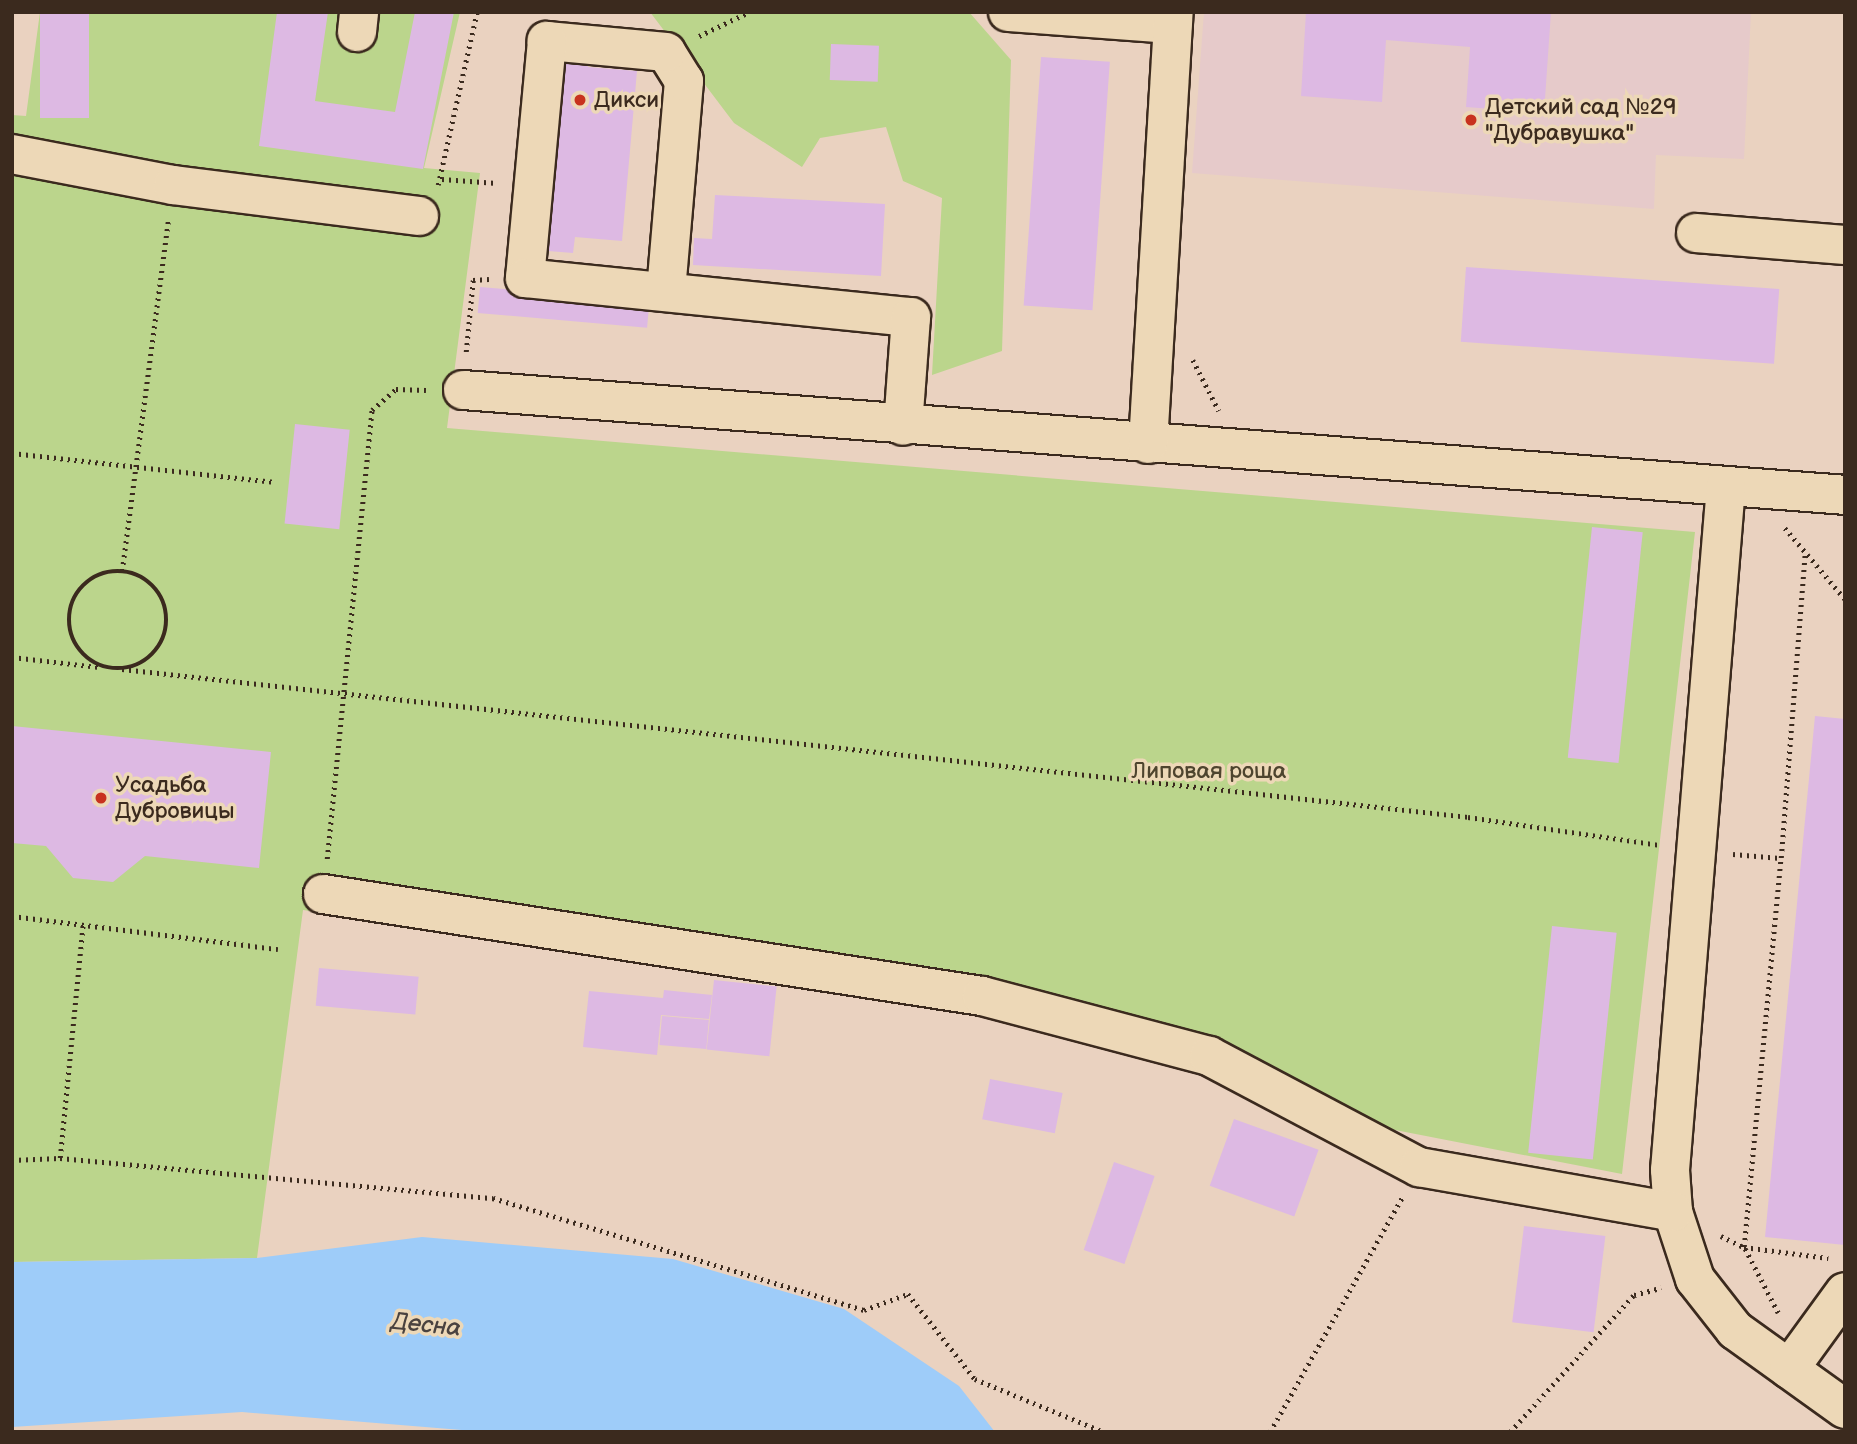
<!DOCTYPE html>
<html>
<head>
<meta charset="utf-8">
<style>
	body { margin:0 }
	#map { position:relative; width:1857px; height:1444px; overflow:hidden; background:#ead2c0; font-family:"Balsamiq Sans",sans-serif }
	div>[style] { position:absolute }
	.built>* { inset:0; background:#e6caca }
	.green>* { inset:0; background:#bbd58c }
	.water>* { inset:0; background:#9eccf9 }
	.building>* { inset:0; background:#ddb9e3; transform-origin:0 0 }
	.path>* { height:4.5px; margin-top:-2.25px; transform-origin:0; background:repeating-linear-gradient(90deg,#3b2a1e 0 2px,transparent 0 7px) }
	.path>.ring { margin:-2.25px; padding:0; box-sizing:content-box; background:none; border:4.5px solid #3b2a1e; border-radius:50% }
	.roads { filter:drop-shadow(2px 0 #3b2a1e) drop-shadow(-2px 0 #3b2a1e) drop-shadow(0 2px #3b2a1e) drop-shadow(0 -2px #3b2a1e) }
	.minor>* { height:38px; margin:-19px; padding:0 19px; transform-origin:19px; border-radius:19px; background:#edd8b7 }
	.dots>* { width:19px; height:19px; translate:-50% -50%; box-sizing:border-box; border:4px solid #edd8b7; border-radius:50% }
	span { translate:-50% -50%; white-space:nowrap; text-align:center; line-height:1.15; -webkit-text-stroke:7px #edd8b7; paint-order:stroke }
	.poi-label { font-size:23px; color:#3b2a1e }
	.left { translate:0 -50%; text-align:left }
	.park-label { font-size:23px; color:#4e442e }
	.water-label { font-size:24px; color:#4a423f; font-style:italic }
	.frame { position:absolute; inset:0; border:14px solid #3b2a1e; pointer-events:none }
</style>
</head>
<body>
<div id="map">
	<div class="built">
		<div style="clip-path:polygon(1204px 12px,1751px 12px,1744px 159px,1656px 155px,1654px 209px,1192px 173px)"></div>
	</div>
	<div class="green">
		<div style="clip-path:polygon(40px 12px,460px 12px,424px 168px,480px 173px,447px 428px,1695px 532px,1622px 1174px,1390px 1129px,1377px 1161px,1323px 1129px,1198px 1073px,977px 1013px,303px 910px,257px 1258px,12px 1262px,12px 115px,26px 116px)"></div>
		<div style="clip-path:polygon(650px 12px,969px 12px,1011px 60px,1002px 351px,932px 375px,942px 198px,903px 181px,886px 127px,820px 138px,802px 167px,734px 123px)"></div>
	</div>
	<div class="water">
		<div style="clip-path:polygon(422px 1237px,673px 1259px,844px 1309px,959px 1386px,995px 1432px,486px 1432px,242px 1412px,12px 1427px,12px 1262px,257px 1258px)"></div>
	</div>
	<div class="building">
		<div style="left:40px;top:12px;width:49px;height:106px"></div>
		<div style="clip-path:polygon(277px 12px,328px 12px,315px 101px,395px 112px,415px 12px,454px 12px,423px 169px,259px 146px)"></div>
		<div style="clip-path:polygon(1306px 12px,1551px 12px,1544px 113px,1466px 107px,1470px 47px,1386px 40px,1382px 102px,1301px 96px)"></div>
		<div style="left:831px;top:44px;width:48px;height:36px;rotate:2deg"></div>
		<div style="clip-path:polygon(566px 47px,589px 49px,588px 67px,637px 71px,622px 241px,575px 237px,573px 253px,548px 251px)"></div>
		<div style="left:1041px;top:57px;width:69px;height:249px;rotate:4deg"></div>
		<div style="clip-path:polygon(715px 195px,885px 204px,881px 276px,693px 265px,694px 238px,712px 239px)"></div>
		<div style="left:1466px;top:267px;width:314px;height:75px;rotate:4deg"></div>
		<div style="left:480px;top:287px;width:170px;height:26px;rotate:5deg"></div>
		<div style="left:295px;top:424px;width:55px;height:100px;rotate:6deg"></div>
		<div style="left:1592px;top:527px;width:51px;height:232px;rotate:6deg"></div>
		<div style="clip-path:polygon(1815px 716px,1845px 719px,1845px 1245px,1765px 1237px)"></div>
		<div style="clip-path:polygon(12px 726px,271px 752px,259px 868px,145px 856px,113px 882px,73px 878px,46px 846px,12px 843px)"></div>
		<div style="left:1552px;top:926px;width:65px;height:228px;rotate:6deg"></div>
		<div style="left:319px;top:968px;width:100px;height:38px;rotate:5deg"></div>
		<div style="left:714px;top:980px;width:63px;height:70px;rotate:6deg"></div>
		<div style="clip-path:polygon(664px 990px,712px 995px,709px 1019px,661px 1015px,657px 1055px,583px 1047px,589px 991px,663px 998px)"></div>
		<div style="left:662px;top:1016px;width:47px;height:29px;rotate:5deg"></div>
		<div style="left:990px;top:1079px;width:74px;height:41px;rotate:11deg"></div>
		<div style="left:1234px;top:1119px;width:90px;height:71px;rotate:20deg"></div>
		<div style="left:1114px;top:1162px;width:43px;height:93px;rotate:19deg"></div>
		<div style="left:1524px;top:1226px;width:82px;height:97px;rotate:7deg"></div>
	</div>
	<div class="path">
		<div style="left:699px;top:36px;width:55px;rotate:-25.6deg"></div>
		<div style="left:442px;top:179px;width:55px;rotate:4.2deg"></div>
		<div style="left:438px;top:185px;width:177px;rotate:-77.3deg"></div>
		<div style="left:466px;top:352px;width:72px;rotate:-84.4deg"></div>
		<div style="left:473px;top:280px;width:16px;rotate:-4deg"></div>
		<div style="left:1193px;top:360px;width:57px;rotate:63deg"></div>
		<div style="left:12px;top:453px;width:263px;rotate:6.3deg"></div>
		<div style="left:1785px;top:528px;width:93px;rotate:49.8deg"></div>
		<div style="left:122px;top:571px;width:353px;rotate:-82.5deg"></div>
		<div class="ring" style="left:69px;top:571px;width:93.5px;height:93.5px"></div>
		<div style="left:12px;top:657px;width:88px;rotate:6.6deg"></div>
		<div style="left:122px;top:669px;width:1354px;rotate:6.27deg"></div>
		<div style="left:1468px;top:817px;width:193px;rotate:8.3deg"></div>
		<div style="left:1733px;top:854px;width:48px;rotate:4.8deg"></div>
		<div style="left:1781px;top:858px;width:308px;rotate:-85.5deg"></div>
		<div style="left:327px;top:859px;width:451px;rotate:-84.3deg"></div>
		<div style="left:372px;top:410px;width:32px;rotate:-41deg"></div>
		<div style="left:396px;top:389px;width:30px;rotate:2deg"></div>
		<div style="left:12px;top:916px;width:268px;rotate:7.1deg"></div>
		<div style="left:60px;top:1158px;width:234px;rotate:-84.4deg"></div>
		<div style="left:12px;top:1160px;width:48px;rotate:-2.4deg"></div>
		<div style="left:60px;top:1158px;width:435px;rotate:5.3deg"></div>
		<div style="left:493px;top:1198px;width:388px;rotate:16.8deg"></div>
		<div style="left:864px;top:1310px;width:47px;rotate:-20deg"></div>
		<div style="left:908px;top:1294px;width:108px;rotate:51.8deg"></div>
		<div style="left:975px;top:1379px;width:139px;rotate:22.3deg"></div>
		<div style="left:1721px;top:1236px;width:25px;rotate:26deg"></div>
		<div style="left:1744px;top:1247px;width:85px;rotate:7.5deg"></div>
		<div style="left:1778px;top:1313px;width:74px;rotate:-117.3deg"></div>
		<div style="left:1744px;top:1247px;width:391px;rotate:-84.6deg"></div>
		<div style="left:1270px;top:1432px;width:269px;rotate:-60.6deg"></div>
		<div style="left:1510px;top:1432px;width:185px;rotate:-47.9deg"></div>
		<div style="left:1634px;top:1295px;width:28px;rotate:-15deg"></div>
	</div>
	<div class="roads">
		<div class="minor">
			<div style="left:1008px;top:12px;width:165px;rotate:4.2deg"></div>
			<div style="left:357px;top:32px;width:20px;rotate:-84deg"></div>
			<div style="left:12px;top:154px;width:164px;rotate:10.9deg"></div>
			<div style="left:173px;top:185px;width:248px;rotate:7.2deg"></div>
			<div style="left:1696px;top:233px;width:149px;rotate:4.6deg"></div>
			<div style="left:666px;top:291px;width:211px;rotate:-85.1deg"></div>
			<div style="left:684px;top:81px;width:34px;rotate:-122deg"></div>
			<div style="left:666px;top:52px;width:120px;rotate:-174.7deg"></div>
			<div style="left:547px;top:41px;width:238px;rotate:95.3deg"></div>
			<div style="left:525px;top:278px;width:388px;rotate:5.8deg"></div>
			<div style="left:911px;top:317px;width:109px;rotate:94.2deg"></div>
			<div style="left:463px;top:390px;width:1386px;rotate:4.34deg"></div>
			<div style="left:1148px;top:444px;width:433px;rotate:-86.6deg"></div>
			<div style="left:1726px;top:486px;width:686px;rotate:94.68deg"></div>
			<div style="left:1670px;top:1170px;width:42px;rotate:85.9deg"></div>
			<div style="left:1673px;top:1212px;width:71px;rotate:71.8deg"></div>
			<div style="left:1695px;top:1279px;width:65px;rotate:51.9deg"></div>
			<div style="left:1735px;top:1330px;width:135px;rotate:35.7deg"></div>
			<div style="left:323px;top:894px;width:667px;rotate:8.8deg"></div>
			<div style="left:982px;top:996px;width:235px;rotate:14.8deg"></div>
			<div style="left:1209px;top:1056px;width:238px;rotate:27.9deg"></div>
			<div style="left:1419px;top:1167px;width:258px;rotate:10deg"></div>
			<div style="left:1789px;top:1369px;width:95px;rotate:-54deg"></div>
		</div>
	</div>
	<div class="dots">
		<div style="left:580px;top:100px;background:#c8321e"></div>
		<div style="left:1471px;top:120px;background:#c8321e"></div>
		<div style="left:101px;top:798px;background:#c8321e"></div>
	</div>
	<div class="poi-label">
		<span class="left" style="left:594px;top:100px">Дикси</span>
		<span class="left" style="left:1485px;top:120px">Детский сад №29<br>"Дубравушка"</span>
		<span class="left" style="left:115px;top:798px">Усадьба<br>Дубровицы</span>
	</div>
	<div class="park-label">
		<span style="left:1209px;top:771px">Липовая роща</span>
	</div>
	<div class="water-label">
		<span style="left:426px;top:1325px;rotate:6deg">Десна</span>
	</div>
	<div class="frame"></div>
</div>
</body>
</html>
